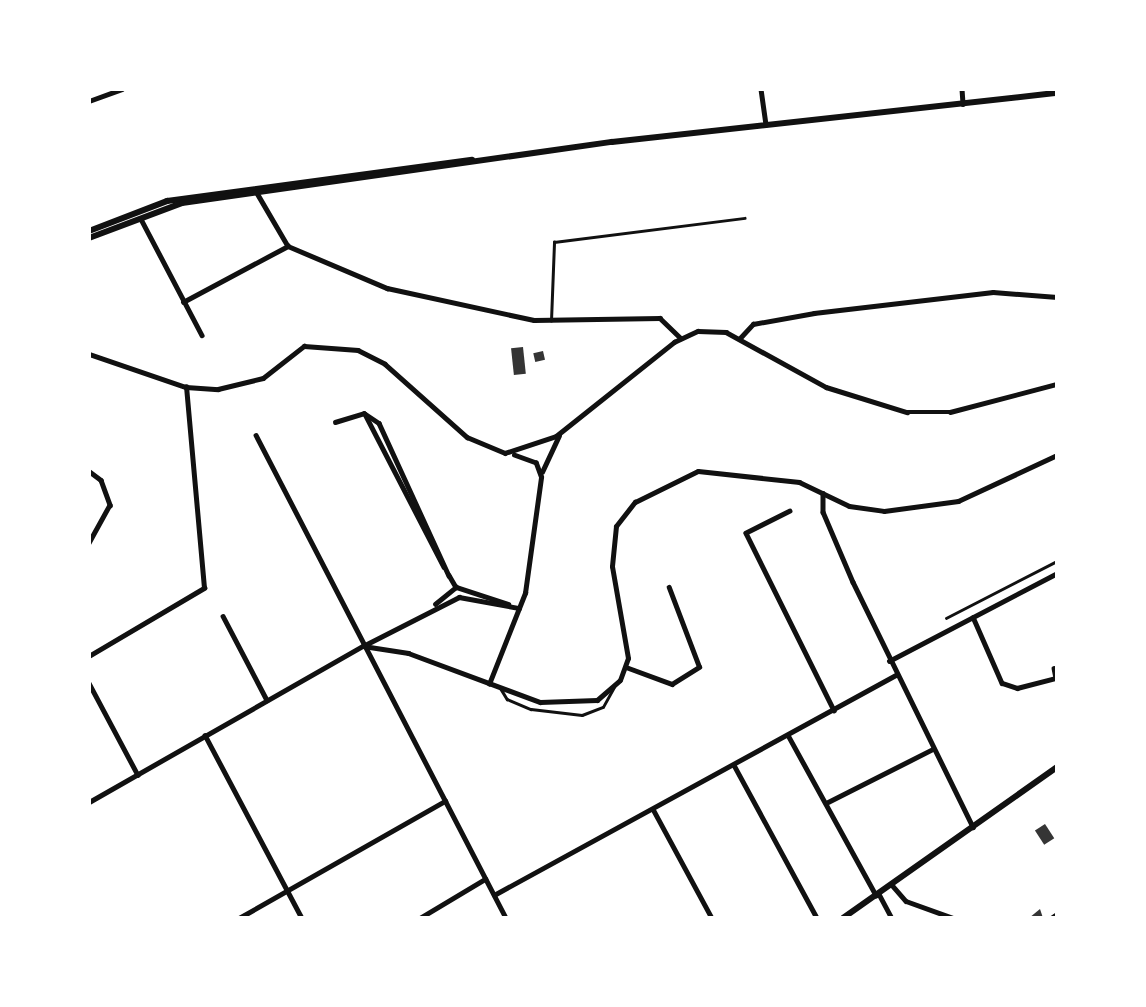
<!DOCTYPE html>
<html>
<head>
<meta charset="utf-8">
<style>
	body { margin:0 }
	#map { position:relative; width:1146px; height:1007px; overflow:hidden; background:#fff; font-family:"DejaVu Sans",sans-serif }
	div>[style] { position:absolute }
	.building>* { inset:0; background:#353535; transform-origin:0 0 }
	.service>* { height:2.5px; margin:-1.25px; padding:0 1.25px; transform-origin:1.25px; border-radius:1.25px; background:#111 }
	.minor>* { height:4.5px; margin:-2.25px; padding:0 2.25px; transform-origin:2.25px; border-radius:2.25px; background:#111 }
	.tertiary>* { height:5px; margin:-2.5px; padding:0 2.5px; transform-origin:2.5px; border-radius:2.5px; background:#111 }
	.secondary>* { height:6px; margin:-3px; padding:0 3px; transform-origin:3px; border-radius:3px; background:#111 }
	span { translate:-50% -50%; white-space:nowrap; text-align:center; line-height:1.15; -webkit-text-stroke:7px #fff; paint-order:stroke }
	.frame { position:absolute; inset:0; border:91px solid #fff; pointer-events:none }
</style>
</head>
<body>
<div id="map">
	<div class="building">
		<div style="left:523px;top:347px;width:27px;height:12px;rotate:84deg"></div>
		<div style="left:543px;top:351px;width:9px;height:10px;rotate:77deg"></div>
		<div style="left:1045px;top:824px;width:17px;height:12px;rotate:57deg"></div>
		<div style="clip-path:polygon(1040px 909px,1043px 918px,1029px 918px)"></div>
	</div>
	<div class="service">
		<div style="left:551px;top:321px;width:79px;rotate:-87.8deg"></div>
		<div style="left:554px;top:242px;width:192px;rotate:-7.2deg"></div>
		<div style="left:946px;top:618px;width:125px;rotate:-27.2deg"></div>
		<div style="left:501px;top:689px;width:12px;rotate:59deg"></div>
		<div style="left:507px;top:699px;width:26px;rotate:23deg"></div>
		<div style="left:531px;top:709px;width:51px;rotate:6.7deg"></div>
		<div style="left:582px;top:715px;width:22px;rotate:-21deg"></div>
		<div style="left:603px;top:707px;width:23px;rotate:-61deg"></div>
	</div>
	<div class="minor">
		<div style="left:761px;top:89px;width:36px;rotate:82deg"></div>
		<div style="left:962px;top:89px;width:15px;rotate:86deg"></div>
		<div style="left:89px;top:101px;width:35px;rotate:-20deg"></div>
		<div style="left:257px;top:193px;width:61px;rotate:59.7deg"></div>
		<div style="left:288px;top:246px;width:108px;rotate:23deg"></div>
		<div style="left:387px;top:288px;width:150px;rotate:12.3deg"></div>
		<div style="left:534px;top:320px;width:126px;rotate:-0.9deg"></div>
		<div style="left:660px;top:318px;width:28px;rotate:44deg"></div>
		<div style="left:141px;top:219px;width:131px;rotate:62.3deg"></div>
		<div style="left:183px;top:302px;width:119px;rotate:-28.1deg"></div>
		<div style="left:740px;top:338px;width:19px;rotate:-47deg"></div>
		<div style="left:753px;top:324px;width:62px;rotate:-10.2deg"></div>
		<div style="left:814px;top:313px;width:180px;rotate:-6.7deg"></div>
		<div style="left:993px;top:292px;width:64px;rotate:4.5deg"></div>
		<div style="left:89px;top:354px;width:102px;rotate:18.8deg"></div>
		<div style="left:186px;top:387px;width:32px;rotate:4deg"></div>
		<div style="left:218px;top:389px;width:46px;rotate:-13.7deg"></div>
		<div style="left:263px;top:378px;width:52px;rotate:-38deg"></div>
		<div style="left:304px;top:346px;width:54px;rotate:4.2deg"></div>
		<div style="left:358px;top:350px;width:30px;rotate:27deg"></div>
		<div style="left:385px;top:364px;width:110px;rotate:41.7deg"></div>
		<div style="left:467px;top:437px;width:41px;rotate:22.8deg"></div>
		<div style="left:505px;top:453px;width:54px;rotate:-18.4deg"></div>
		<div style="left:556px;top:436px;width:151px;rotate:-38.5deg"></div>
		<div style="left:674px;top:342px;width:26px;rotate:-25deg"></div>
		<div style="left:698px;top:331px;width:28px;rotate:2deg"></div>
		<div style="left:726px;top:332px;width:114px;rotate:28.8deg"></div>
		<div style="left:826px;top:387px;width:85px;rotate:17.2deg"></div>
		<div style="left:907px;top:412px;width:43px"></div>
		<div style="left:950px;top:412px;width:111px;rotate:-14.7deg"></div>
		<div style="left:365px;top:414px;width:172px;rotate:62.7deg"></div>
		<div style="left:335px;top:422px;width:30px;rotate:-17deg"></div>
		<div style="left:364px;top:413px;width:18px;rotate:34deg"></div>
		<div style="left:379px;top:423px;width:168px;rotate:65.4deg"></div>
		<div style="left:256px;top:435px;width:544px;rotate:62.63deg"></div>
		<div style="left:89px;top:471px;width:15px;rotate:37deg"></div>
		<div style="left:101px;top:480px;width:27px;rotate:70deg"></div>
		<div style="left:110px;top:505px;width:43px;rotate:118.9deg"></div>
		<div style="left:542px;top:472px;width:40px;rotate:-65deg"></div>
		<div style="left:823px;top:493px;width:19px;rotate:90deg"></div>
		<div style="left:823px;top:512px;width:76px;rotate:66.8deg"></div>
		<div style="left:853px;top:582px;width:273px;rotate:63.9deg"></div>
		<div style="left:790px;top:511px;width:49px;rotate:153.4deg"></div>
		<div style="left:746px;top:533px;width:198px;rotate:63.6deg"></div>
		<div style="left:449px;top:575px;width:14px;rotate:60deg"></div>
		<div style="left:456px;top:587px;width:55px;rotate:18.1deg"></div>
		<div style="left:435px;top:604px;width:27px;rotate:-39deg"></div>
		<div style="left:223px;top:616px;width:95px;rotate:62.4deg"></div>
		<div style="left:973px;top:617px;width:72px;rotate:66.3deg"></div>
		<div style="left:1002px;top:683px;width:16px;rotate:18deg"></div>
		<div style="left:1017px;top:688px;width:40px;rotate:-14.4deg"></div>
		<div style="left:363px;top:646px;width:108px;rotate:-27deg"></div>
		<div style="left:459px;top:597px;width:61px;rotate:10.4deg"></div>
		<div style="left:89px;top:656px;width:134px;rotate:-30.6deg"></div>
		<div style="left:204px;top:588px;width:202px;rotate:-95.1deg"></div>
		<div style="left:889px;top:661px;width:190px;rotate:-27.6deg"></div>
		<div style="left:626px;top:667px;width:49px;rotate:20.3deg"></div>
		<div style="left:672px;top:684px;width:32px;rotate:-32deg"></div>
		<div style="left:699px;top:667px;width:85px;rotate:-110.8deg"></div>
		<div style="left:1054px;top:668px;width:10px;rotate:79deg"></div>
		<div style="left:89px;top:683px;width:104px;rotate:62deg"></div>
		<div style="left:489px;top:684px;width:98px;rotate:-68.4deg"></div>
		<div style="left:525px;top:593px;width:117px;rotate:-82.1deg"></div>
		<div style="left:541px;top:477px;width:15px;rotate:-110deg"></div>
		<div style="left:536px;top:463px;width:23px;rotate:-160deg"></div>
		<div style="left:205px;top:735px;width:207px;rotate:62.1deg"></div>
		<div style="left:788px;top:735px;width:183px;rotate:61.2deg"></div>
		<div style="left:734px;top:765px;width:174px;rotate:61.5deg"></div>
		<div style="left:826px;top:803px;width:120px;rotate:-26.8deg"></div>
		<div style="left:653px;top:809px;width:124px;rotate:61.6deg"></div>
		<div style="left:892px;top:885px;width:21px;rotate:49deg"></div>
		<div style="left:906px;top:901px;width:50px;rotate:19.9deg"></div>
		<div style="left:879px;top:894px;width:27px;rotate:62deg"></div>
		<div style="left:494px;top:895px;width:458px;rotate:-28.7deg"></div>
		<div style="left:239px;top:918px;width:237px;rotate:-29.6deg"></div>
		<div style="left:420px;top:918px;width:76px;rotate:-31deg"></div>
		<div style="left:1051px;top:918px;width:7px;rotate:-34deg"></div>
	</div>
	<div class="tertiary">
		<div style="left:89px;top:802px;width:315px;rotate:-29.7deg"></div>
		<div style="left:363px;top:646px;width:46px;rotate:8.8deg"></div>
		<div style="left:408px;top:653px;width:141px;rotate:20.4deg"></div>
		<div style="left:540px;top:702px;width:57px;rotate:-2deg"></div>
		<div style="left:597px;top:700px;width:30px;rotate:-41deg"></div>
		<div style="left:620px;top:680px;width:23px;rotate:-70deg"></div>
		<div style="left:628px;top:658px;width:93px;rotate:-99.9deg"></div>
		<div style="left:612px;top:566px;width:40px;rotate:-84.3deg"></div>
		<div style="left:616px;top:526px;width:31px;rotate:-52deg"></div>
		<div style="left:635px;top:502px;width:70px;rotate:-26.2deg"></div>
		<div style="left:698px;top:471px;width:102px;rotate:6.2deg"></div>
		<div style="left:799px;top:482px;width:55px;rotate:25.6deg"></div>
		<div style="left:849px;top:506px;width:35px;rotate:8deg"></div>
		<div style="left:884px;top:511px;width:75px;rotate:-7.7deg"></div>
		<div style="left:958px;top:501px;width:109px;rotate:-24.9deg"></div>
	</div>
	<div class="secondary">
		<div style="left:89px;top:231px;width:84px;rotate:-21deg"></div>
		<div style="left:167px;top:201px;width:308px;rotate:-7.7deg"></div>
		<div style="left:89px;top:238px;width:99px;rotate:-20.6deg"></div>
		<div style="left:182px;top:203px;width:434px;rotate:-8.1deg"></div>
		<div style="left:612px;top:142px;width:448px;rotate:-6.3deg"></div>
		<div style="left:843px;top:918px;width:262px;rotate:-35.2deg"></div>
	</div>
	<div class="frame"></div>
</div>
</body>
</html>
